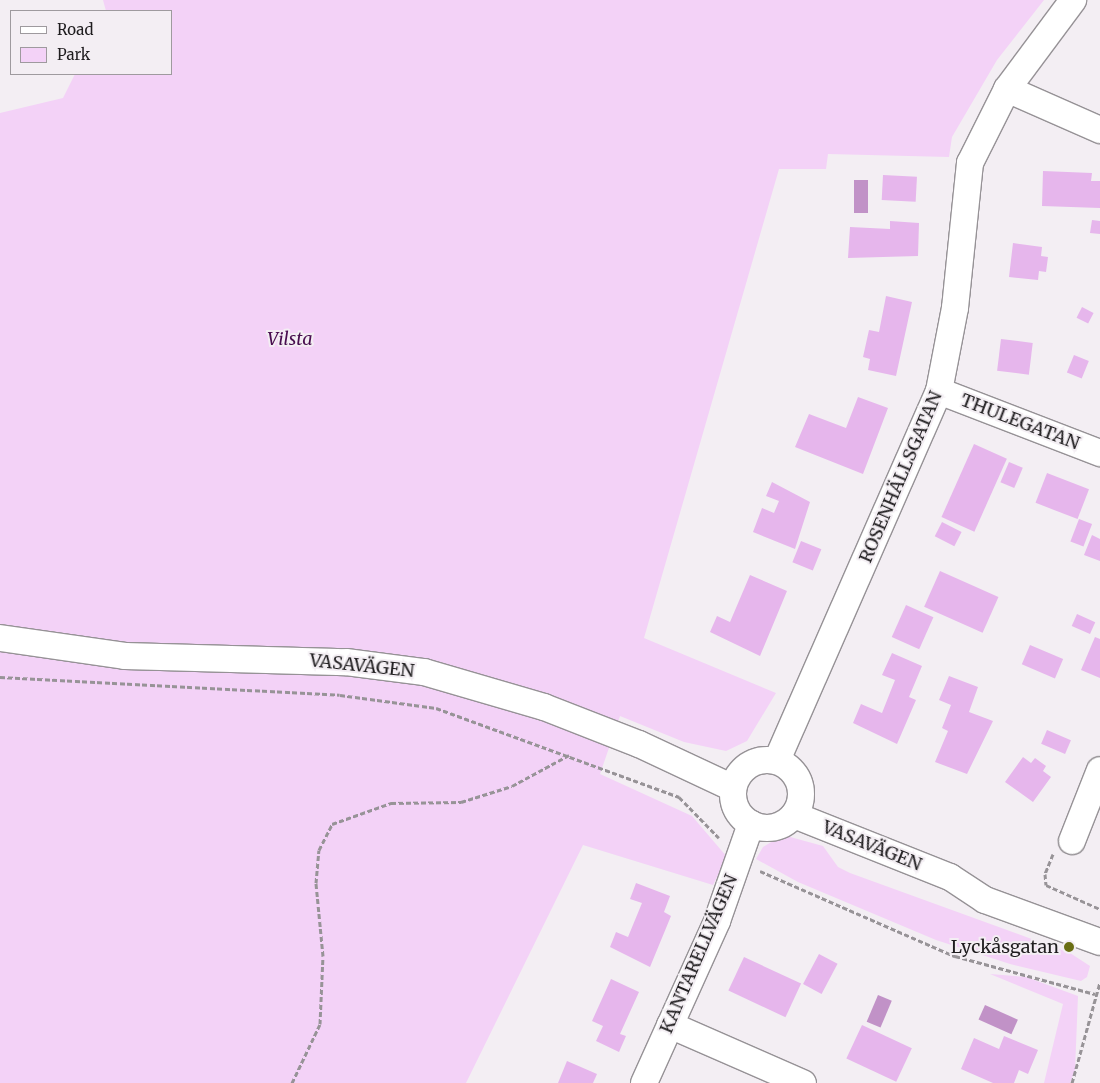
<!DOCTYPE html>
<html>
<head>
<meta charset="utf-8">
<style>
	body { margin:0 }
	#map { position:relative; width:1100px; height:1083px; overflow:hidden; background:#f3eef3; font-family:Merriweather,serif }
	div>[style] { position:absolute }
	.green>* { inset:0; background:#f3d2f7 }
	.water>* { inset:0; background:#c192c7; transform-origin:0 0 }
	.building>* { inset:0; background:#e6b6ec; transform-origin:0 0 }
	.path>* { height:3px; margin-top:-1.5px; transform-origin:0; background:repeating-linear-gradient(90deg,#979397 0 5px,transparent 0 7.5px) }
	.roads { filter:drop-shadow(1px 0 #969296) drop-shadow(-1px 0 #969296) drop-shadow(0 1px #969296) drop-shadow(0 -1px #969296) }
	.minor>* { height:26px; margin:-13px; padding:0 13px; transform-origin:13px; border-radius:13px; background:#fff }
	.minor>.ring { margin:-13px; padding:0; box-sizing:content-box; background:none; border:26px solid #fff; border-radius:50% }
	.dots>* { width:14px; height:14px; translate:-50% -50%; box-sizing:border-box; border:2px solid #f3eef3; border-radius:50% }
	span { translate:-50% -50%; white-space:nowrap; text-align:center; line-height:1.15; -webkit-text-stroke:4px #f3eef3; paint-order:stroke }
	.park-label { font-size:18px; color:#480e4f; font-style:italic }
	.street-label { font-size:18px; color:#1f1d1f }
	.poi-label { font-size:18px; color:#1f1d1f }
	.right { translate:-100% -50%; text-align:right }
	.legend { position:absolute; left:10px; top:10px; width:162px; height:65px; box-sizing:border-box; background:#f3eef3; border:1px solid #9e9a9e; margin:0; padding:6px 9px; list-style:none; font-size:15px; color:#1f1d1f }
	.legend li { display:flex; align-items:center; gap:10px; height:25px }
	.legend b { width:25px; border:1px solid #9e9a9e }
</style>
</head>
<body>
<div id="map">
	<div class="green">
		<div style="clip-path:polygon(103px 0,1044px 0,997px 60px,952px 137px,949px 157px,828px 154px,826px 169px,779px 169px,644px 638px,776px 693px,747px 741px,726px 751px,684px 742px,620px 716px,600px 774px,692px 816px,727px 857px,713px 885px,583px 845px,466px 1083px,0 1083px,0 113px,63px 98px,75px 74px,171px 74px,171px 11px,106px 11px)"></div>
		<div style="clip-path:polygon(783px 835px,823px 846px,838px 867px,850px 873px,1070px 953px,1090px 966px,1087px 977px,1081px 981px,1010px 964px,936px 940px,798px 882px,756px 859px,763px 847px)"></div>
		<div style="clip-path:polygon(990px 974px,1026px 977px,1078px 996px,1075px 1070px,1070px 1083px,1044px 1083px,1063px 1004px)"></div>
	</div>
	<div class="water">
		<div style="left:854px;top:180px;width:14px;height:33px"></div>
		<div style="left:878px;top:995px;width:15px;height:29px;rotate:23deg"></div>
		<div style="left:985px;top:1005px;width:36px;height:16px;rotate:24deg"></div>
	</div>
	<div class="building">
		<div style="clip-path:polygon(1043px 171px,1092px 173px,1091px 181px,1100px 181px,1100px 208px,1042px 206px)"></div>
		<div style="left:883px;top:175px;width:34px;height:25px;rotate:3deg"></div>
		<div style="clip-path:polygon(1092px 220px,1100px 221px,1100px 234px,1090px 233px)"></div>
		<div style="clip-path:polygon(890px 221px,919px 223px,918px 256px,848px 258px,850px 227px,890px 229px)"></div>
		<div style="clip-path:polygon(1013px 243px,1042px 247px,1041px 256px,1048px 257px,1046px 272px,1039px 271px,1038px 280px,1009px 277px)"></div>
		<div style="clip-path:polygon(886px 296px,912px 302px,896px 376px,868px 370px,870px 359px,863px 357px,869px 330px,879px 332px)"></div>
		<div style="left:1082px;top:307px;width:13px;height:12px;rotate:27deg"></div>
		<div style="left:1001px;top:339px;width:32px;height:32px;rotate:7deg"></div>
		<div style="left:1074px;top:355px;width:16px;height:19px;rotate:22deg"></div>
		<div style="clip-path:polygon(858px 397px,888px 408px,863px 474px,795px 447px,809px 414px,846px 428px)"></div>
		<div style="left:974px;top:444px;width:36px;height:80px;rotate:24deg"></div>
		<div style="left:1009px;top:462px;width:15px;height:22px;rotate:23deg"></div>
		<div style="left:1047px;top:473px;width:45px;height:32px;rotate:21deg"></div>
		<div style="clip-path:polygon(772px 482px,810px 502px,795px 549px,753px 532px,762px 508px,774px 513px,779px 501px,766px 496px)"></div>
		<div style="left:1079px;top:519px;width:14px;height:24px;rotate:21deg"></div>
		<div style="left:942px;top:522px;width:22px;height:16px;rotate:27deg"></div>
		<div style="clip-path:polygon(1092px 535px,1100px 539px,1100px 561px,1084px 555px)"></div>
		<div style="left:801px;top:541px;width:22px;height:23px;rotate:22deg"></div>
		<div style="left:940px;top:571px;width:64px;height:39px;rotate:24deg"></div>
		<div style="clip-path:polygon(750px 575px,787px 591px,760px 656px,710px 632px,717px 616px,730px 622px)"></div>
		<div style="left:906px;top:605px;width:30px;height:35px;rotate:24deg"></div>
		<div style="left:1077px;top:614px;width:20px;height:13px;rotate:24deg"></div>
		<div style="clip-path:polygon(1095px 637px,1100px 639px,1100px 678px,1081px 670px)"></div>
		<div style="left:1030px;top:645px;width:36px;height:21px;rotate:23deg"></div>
		<div style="clip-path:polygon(892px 653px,922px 666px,909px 697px,916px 700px,897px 744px,853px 723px,861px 704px,882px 713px,895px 680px,882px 675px)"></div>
		<div style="clip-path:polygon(949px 676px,978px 687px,969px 712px,993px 721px,967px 774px,935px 762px,948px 731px,942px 728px,951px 705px,939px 700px)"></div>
		<div style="left:1047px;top:730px;width:26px;height:15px;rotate:23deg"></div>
		<div style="clip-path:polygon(1023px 757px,1031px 763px,1035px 758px,1046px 766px,1043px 771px,1051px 777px,1033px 802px,1005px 782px)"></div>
		<div style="clip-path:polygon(636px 883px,670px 896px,664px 912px,671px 916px,650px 967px,610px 947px,616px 932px,628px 937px,642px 903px,630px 899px)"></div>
		<div style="left:819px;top:954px;width:21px;height:34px;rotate:28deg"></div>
		<div style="left:744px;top:957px;width:63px;height:37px;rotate:25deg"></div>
		<div style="clip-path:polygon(611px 979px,639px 992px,620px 1034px,626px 1036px,619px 1052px,596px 1041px,603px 1026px,592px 1021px)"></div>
		<div style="left:862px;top:1025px;width:55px;height:37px;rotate:25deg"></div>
		<div style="clip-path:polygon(1004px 1036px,1038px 1050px,1028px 1074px,1019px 1070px,1014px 1083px,993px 1083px,961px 1069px,974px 1038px,999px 1049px)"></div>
		<div style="clip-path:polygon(567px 1061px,597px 1074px,593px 1083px,558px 1083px)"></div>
	</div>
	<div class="path">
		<div style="left:0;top:677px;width:340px;rotate:3deg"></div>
		<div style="left:340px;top:695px;width:97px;rotate:7.7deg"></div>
		<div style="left:436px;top:708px;width:259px;rotate:20.1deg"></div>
		<div style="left:679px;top:797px;width:57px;rotate:45.7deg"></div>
		<div style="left:1053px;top:854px;width:22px;rotate:112deg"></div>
		<div style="left:1045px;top:874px;width:11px;rotate:85deg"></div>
		<div style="left:1046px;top:885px;width:59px;rotate:24deg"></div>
		<div style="left:760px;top:871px;width:213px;rotate:23.6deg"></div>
		<div style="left:955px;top:956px;width:145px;rotate:15.2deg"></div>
		<div style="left:292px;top:1083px;width:65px;rotate:-64.6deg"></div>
		<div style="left:320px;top:1024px;width:68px;rotate:-87.5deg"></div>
		<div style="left:323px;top:956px;width:73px;rotate:-95.5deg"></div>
		<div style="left:316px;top:883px;width:33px;rotate:-85deg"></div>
		<div style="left:319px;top:850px;width:29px;rotate:-63deg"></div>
		<div style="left:332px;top:824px;width:63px;rotate:-19.6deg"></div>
		<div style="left:391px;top:803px;width:70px;rotate:-0.8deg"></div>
		<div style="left:461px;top:802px;width:53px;rotate:-17.4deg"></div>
		<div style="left:512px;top:786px;width:65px;rotate:-28.5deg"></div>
		<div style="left:1072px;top:1083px;width:105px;rotate:-74.5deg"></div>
	</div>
	<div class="roads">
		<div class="minor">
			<div style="left:1007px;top:89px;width:102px;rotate:23.8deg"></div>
			<div style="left:939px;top:391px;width:173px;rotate:21.1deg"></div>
			<div style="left:0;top:638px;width:126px;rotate:8.2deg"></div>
			<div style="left:125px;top:656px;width:221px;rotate:1.6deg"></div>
			<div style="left:346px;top:662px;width:79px;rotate:7.3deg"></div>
			<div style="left:424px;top:672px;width:125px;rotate:16.3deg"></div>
			<div style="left:544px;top:707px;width:102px;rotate:21.3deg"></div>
			<div style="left:639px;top:744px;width:104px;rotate:25.1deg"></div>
			<div class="ring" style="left:733px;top:760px;width:42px;height:42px"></div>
			<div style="left:777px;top:760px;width:403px;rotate:-66.3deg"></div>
			<div style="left:939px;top:391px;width:85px;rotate:-79.1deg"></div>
			<div style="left:955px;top:308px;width:146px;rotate:-84.1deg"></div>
			<div style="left:970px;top:163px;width:83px;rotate:-63.4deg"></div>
			<div style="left:1007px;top:89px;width:111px;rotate:-53.4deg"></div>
			<div style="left:794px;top:815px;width:168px;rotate:21.7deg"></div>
			<div style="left:950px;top:877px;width:42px;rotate:33.3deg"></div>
			<div style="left:985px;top:900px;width:122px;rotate:20.1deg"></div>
			<div style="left:1072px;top:841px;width:76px;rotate:-68.5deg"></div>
			<div style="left:670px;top:1025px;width:145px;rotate:23.6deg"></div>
			<div style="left:644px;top:1083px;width:178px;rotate:-65.7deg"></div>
			<div style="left:717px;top:921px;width:103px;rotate:-70.7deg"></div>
		</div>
	</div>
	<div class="dots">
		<div style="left:1069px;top:947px;background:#696e13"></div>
	</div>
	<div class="park-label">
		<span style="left:290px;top:339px">Vilsta</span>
	</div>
	<div class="street-label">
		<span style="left:1020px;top:422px;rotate:21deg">THULEGATAN</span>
		<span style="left:901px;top:477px;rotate:-67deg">ROSENHÄLLSGATAN</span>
		<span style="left:362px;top:666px;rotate:6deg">VASAVÄGEN</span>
		<span style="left:872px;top:846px;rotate:22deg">VASAVÄGEN</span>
		<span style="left:699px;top:954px;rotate:-67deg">KANTARELLVÄGEN</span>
	</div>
	<div class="poi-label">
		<span class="right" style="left:1059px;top:947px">Lyckåsgatan</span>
	</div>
	<ul class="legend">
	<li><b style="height:6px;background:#fff"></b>Road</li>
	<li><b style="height:14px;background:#f3d2f7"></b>Park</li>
	</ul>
</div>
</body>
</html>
